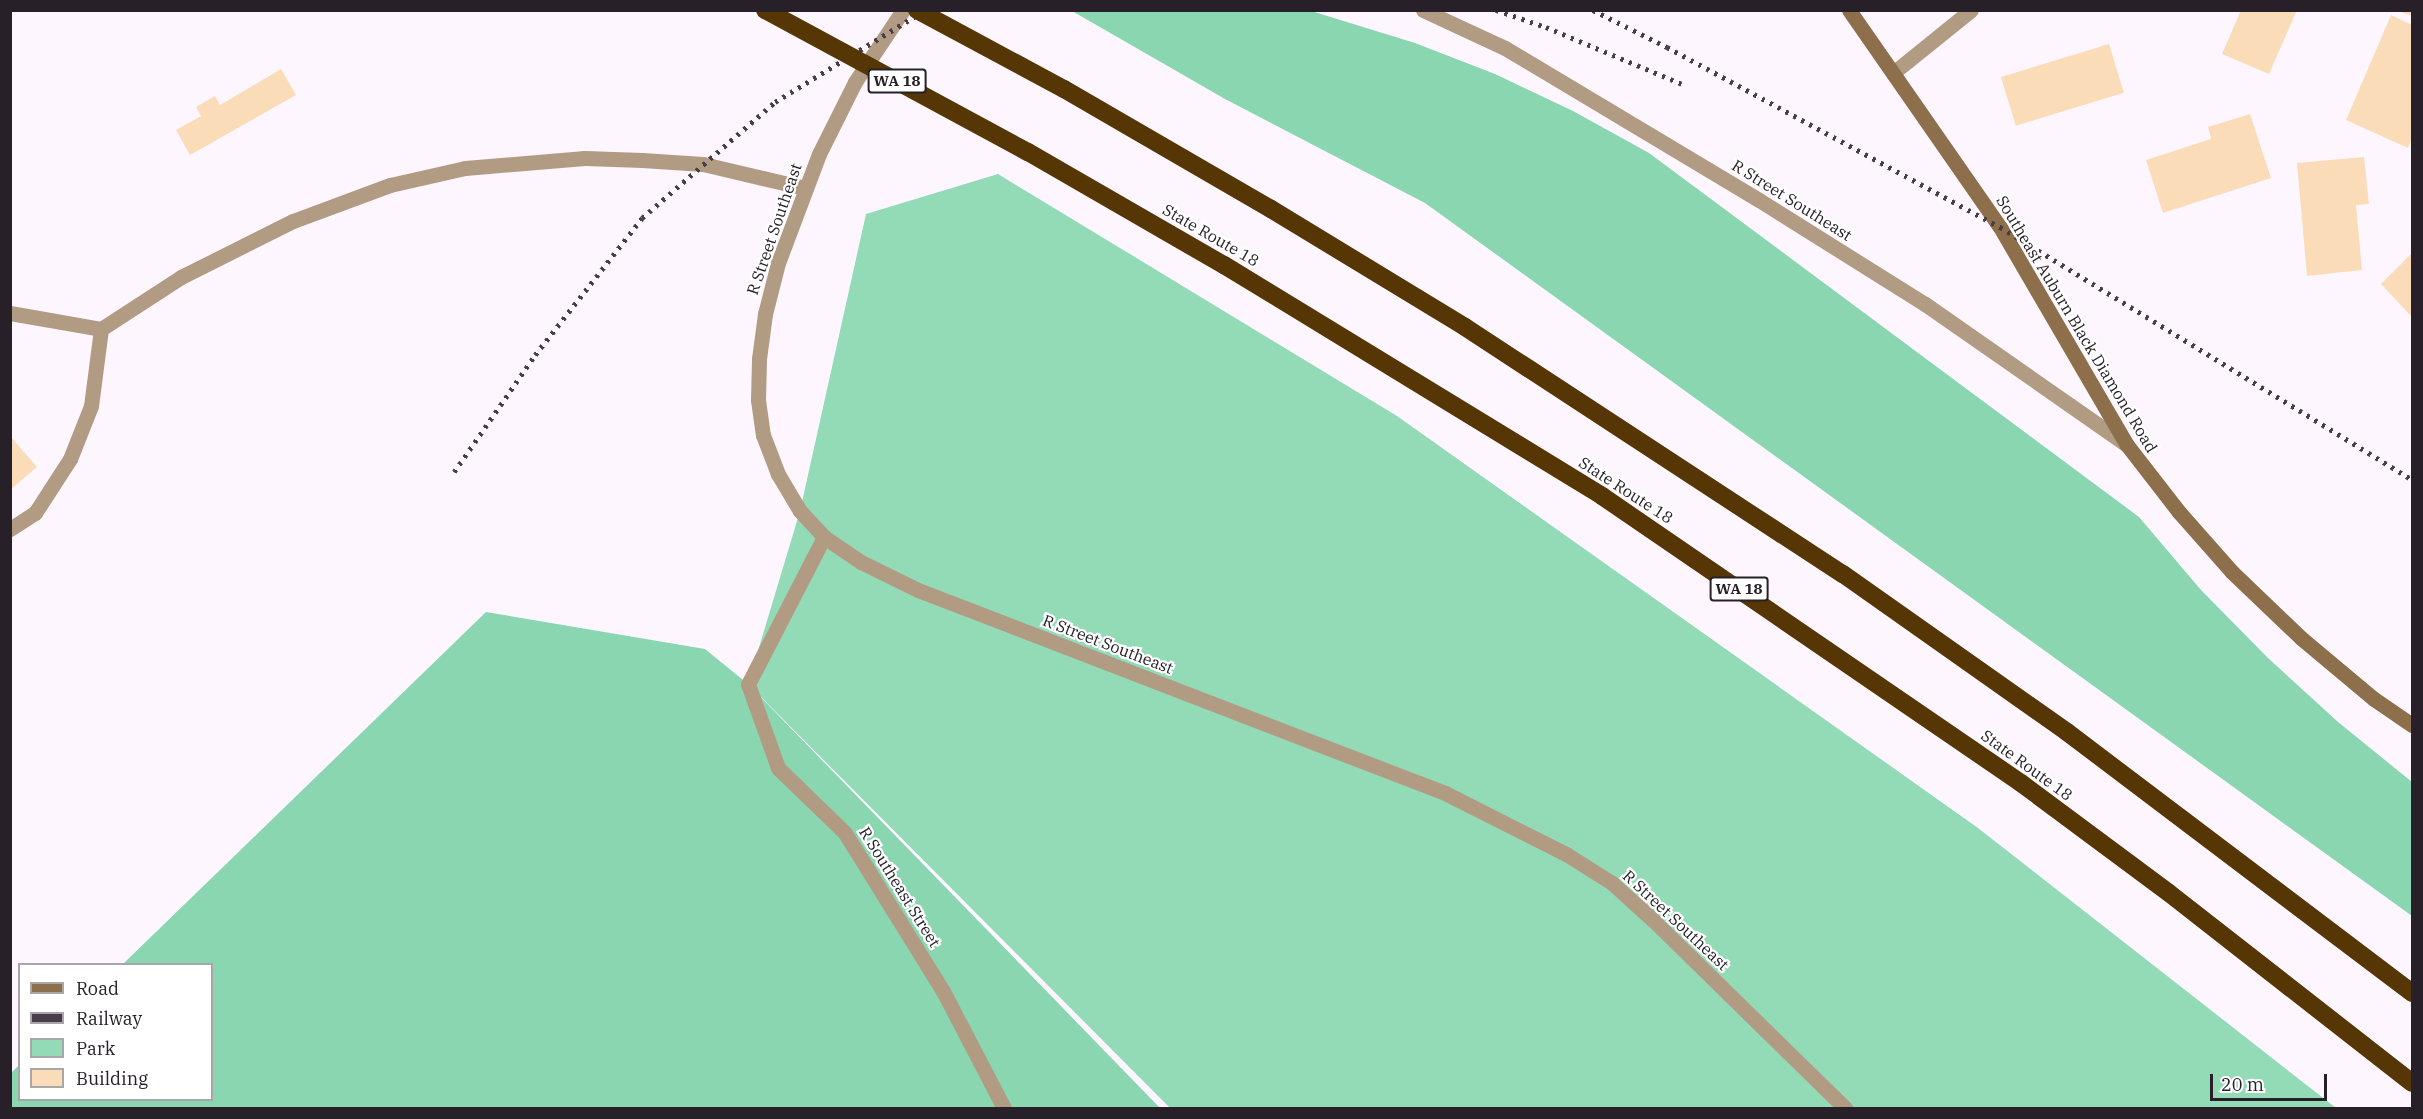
<!DOCTYPE html>
<html>
<head>
<meta charset="utf-8">
<style>
	body { margin:0 }
	#map { position:relative; width:2423px; height:1119px; overflow:hidden; background:#fef6fe; font-family:"IBM Plex Serif",serif }
	div>[style] { position:absolute }
	.green>* { inset:0; background:#93dab7 }
	.forest>* { inset:0; background:#89d6b1 }
	.building>* { inset:0; background:#fadcb9; transform-origin:0 0 }
	.service>* { height:15px; margin:-7.5px; padding:0 7.5px; transform-origin:7.5px; border-radius:7.5px; background:#b19c83 }
	.minor>* { height:15px; margin:-7.5px; padding:0 7.5px; transform-origin:7.5px; border-radius:7.5px; background:#b19c83 }
	.secondary>* { height:15px; margin:-7.5px; padding:0 7.5px; transform-origin:7.5px; border-radius:7.5px; background:#8d6f4b }
	.motorway>* { height:18px; margin:-9px; padding:0 9px; transform-origin:9px; border-radius:9px; background:#573605 }
	.rail>* { height:4.5px; margin-top:-2.25px; transform-origin:0; background:repeating-linear-gradient(90deg,#463f47 0 3px,transparent 0 9px) }
	.motorway-bridge>* { height:18px; margin:-9px; padding:0 9px; transform-origin:9px; border-radius:9px; background:#573605 }
	span { translate:-50% -50%; white-space:nowrap; text-align:center; line-height:1.15; -webkit-text-stroke:4.5px #fff; paint-order:stroke }
	.shield-label span { padding:2px 4px; background:#fff; border:2px solid; border-radius:4px; -webkit-text-stroke-width:0 }
	.shield-label { font-size:15px; color:#272028; font-weight:700 }
	.street-label { font-size:16px; color:#272028 }
	.frame { position:absolute; inset:0; border:12px solid #272028; pointer-events:none }
	.legend { position:absolute; left:18px; top:963px; width:195px; height:138px; box-sizing:border-box; background:#fff; border:2px solid #a9a6a9; margin:0; padding:8px 10px; list-style:none; font-size:18px; color:#272028 }
	.legend li { display:flex; align-items:center; gap:12px; height:30px }
	.legend b { width:30px; border:2px solid #a9a6a9 }
	.scale { position:absolute; left:2210px; top:1074px; width:117px; height:27px; box-sizing:border-box; border:3px solid #272028; border-top:0; padding-left:8px; font-size:18px; line-height:21px; white-space:nowrap; color:#272028; -webkit-text-stroke:4px #fff; paint-order:stroke }
</style>
</head>
<body>
<div id="map">
	<div class="green">
		<div style="clip-path:polygon(998px 174px,1397px 416px,1978px 828px,2336px 1108px,1170px 1108px,748px 684px,800px 511px,866px 214px)"></div>
	</div>
	<div class="forest">
		<div style="clip-path:polygon(1308px 10px,1415px 43px,1495px 74px,1573px 111px,1649px 153px,2139px 517px,2201px 590px,2268px 658px,2338px 722px,2412px 782px,2412px 916px,1425px 203px,1225px 99px,1072px 11px)"></div>
		<div style="clip-path:polygon(486px 612px,705px 649px,748px 684px,1160px 1108px,11px 1108px,10px 1074px,19px 1065px,20px 1100px,212px 1100px,212px 964px,123px 964px)"></div>
	</div>
	<div class="building">
		<div style="clip-path:polygon(2241px 10px,2297px 10px,2269px 74px,2222px 54px)"></div>
		<div style="clip-path:polygon(2398px 10px,2412px 10px,2412px 16px,2398px 11px)"></div>
		<div style="clip-path:polygon(2391px 15px,2412px 25px,2412px 137px,2408px 148px,2346px 120px)"></div>
		<div style="left:2109px;top:44px;width:51px;height:113px;rotate:73deg"></div>
		<div style="clip-path:polygon(281px 69px,296px 95px,190px 155px,176px 130px,201px 116px,196px 107px,215px 96px,220px 105px)"></div>
		<div style="clip-path:polygon(2250px 114px,2271px 178px,2163px 213px,2146px 160px,2211px 139px,2208px 127px)"></div>
		<div style="clip-path:polygon(2364px 157px,2369px 204px,2356px 205px,2362px 270px,2307px 276px,2297px 163px)"></div>
		<div style="clip-path:polygon(2412px 253px,2412px 317px,2381px 284px)"></div>
		<div style="clip-path:polygon(10px 436px,37px 467px,10px 490px)"></div>
	</div>
	<div class="service">
		<div style="left:10px;top:313px;width:92px;rotate:10deg"></div>
		<div style="left:101px;top:329px;width:95px;rotate:-33deg"></div>
		<div style="left:181px;top:277px;width:125px;rotate:-26.6deg"></div>
		<div style="left:293px;top:221px;width:103px;rotate:-20.4deg"></div>
		<div style="left:390px;top:185px;width:77px;rotate:-12.8deg"></div>
		<div style="left:465px;top:168px;width:120px;rotate:-4.8deg"></div>
		<div style="left:585px;top:158px;width:57px;rotate:2deg"></div>
		<div style="left:642px;top:160px;width:61px;rotate:3.8deg"></div>
		<div style="left:703px;top:164px;width:105px;rotate:13.2deg"></div>
		<div style="left:10px;top:529px;width:30px;rotate:-33deg"></div>
		<div style="left:35px;top:513px;width:64px;rotate:-57.1deg"></div>
		<div style="left:70px;top:459px;width:57px;rotate:-68.4deg"></div>
		<div style="left:91px;top:406px;width:78px;rotate:-82.6deg"></div>
	</div>
	<div class="minor">
		<div style="left:903px;top:10px;width:87px;rotate:123.7deg"></div>
		<div style="left:855px;top:82px;width:80px;rotate:116.6deg"></div>
		<div style="left:819px;top:154px;width:116px;rotate:110.6deg"></div>
		<div style="left:778px;top:263px;width:53px;rotate:104.3deg"></div>
		<div style="left:765px;top:314px;width:45px;rotate:97.6deg"></div>
		<div style="left:759px;top:359px;width:41px;rotate:91.4deg"></div>
		<div style="left:758px;top:400px;width:35px;rotate:82deg"></div>
		<div style="left:763px;top:435px;width:42px;rotate:69deg"></div>
		<div style="left:778px;top:474px;width:43px;rotate:59.3deg"></div>
		<div style="left:800px;top:511px;width:35px;rotate:47deg"></div>
		<div style="left:824px;top:537px;width:45px;rotate:34deg"></div>
		<div style="left:861px;top:562px;width:64px;rotate:26.2deg"></div>
		<div style="left:918px;top:590px;width:565px;rotate:21.07deg"></div>
		<div style="left:1445px;top:793px;width:136px;rotate:26.8deg"></div>
		<div style="left:1566px;top:854px;width:54px;rotate:32.2deg"></div>
		<div style="left:1612px;top:883px;width:55px;rotate:42.1deg"></div>
		<div style="left:1653px;top:920px;width:269px;rotate:44.4deg"></div>
		<div style="left:1423px;top:10px;width:90px;rotate:24.9deg"></div>
		<div style="left:1505px;top:48px;width:296px;rotate:30.9deg"></div>
		<div style="left:1759px;top:200px;width:196px;rotate:32.1deg"></div>
		<div style="left:1925px;top:304px;width:246px;rotate:34.9deg"></div>
		<div style="left:1893px;top:73px;width:100px;rotate:-38.9deg"></div>
		<div style="left:824px;top:537px;width:165px;rotate:117.3deg"></div>
		<div style="left:748px;top:684px;width:89px;rotate:70.3deg"></div>
		<div style="left:778px;top:768px;width:93px;rotate:44.1deg"></div>
		<div style="left:845px;top:833px;width:186px;rotate:58.2deg"></div>
		<div style="left:943px;top:991px;width:132px;rotate:62.5deg"></div>
	</div>
	<div class="secondary">
		<div style="left:1849px;top:10px;width:264px;rotate:55.2deg"></div>
		<div style="left:2000px;top:227px;width:252px;rotate:59.8deg"></div>
		<div style="left:2127px;top:445px;width:85px;rotate:52.2deg"></div>
		<div style="left:2179px;top:512px;width:80px;rotate:48.5deg"></div>
		<div style="left:2232px;top:572px;width:95px;rotate:43.7deg"></div>
		<div style="left:2301px;top:638px;width:95px;rotate:39.9deg"></div>
		<div style="left:2374px;top:699px;width:46px;rotate:34.4deg"></div>
	</div>
	<div class="motorway">
		<div style="left:1064px;top:89px;width:239px;rotate:30.1deg"></div>
		<div style="left:1271px;top:209px;width:227px;rotate:31.3deg"></div>
		<div style="left:1465px;top:327px;width:452px;rotate:33.2deg"></div>
		<div style="left:1843px;top:574px;width:274px;rotate:35.2deg"></div>
		<div style="left:2067px;top:732px;width:433px;rotate:37.1deg"></div>
		<div style="left:1028px;top:152px;width:226px;rotate:30deg"></div>
		<div style="left:1224px;top:265px;width:443px;rotate:31.4deg"></div>
		<div style="left:1602px;top:496px;width:508px;rotate:34.41deg"></div>
		<div style="left:2021px;top:783px;width:184px;rotate:36.6deg"></div>
		<div style="left:2169px;top:893px;width:308px;rotate:38deg"></div>
	</div>
	<div class="rail">
		<div style="left:1496px;top:10px;width:53px;rotate:18.8deg"></div>
		<div style="left:1546px;top:27px;width:147px;rotate:22.7deg"></div>
		<div style="left:1593px;top:10px;width:83px;rotate:26.6deg"></div>
		<div style="left:1667px;top:47px;width:379px;rotate:28.4deg"></div>
		<div style="left:2000px;top:227px;width:483px;rotate:31.5deg"></div>
		<div style="left:454px;top:472px;width:142px;rotate:-55.3deg"></div>
		<div style="left:535px;top:355px;width:174px;rotate:-52deg"></div>
		<div style="left:642px;top:218px;width:176px;rotate:-41.1deg"></div>
		<div style="left:775px;top:102px;width:176px;rotate:-31.5deg"></div>
	</div>
	<div class="motorway-bridge">
		<div style="left:765px;top:10px;width:299px;rotate:28.4deg"></div>
		<div style="left:917px;top:10px;width:167px;rotate:28.3deg"></div>
	</div>
	<div class="shield-label">
		<span style="left:897px;top:81px">WA 18</span>
		<span style="left:1739px;top:589px">WA 18</span>
	</div>
	<div class="street-label">
		<span style="left:1792px;top:200px;rotate:32deg">R Street Southeast</span>
		<span style="left:774px;top:229px;rotate:-71deg">R Street Southeast</span>
		<span style="left:1211px;top:235px;rotate:30deg">State Route 18</span>
		<span style="left:2077px;top:324px;rotate:59deg">Southeast Auburn Black Diamond Road</span>
		<span style="left:1626px;top:490px;rotate:33deg">State Route 18</span>
		<span style="left:1108px;top:644px;rotate:21deg">R Street Southeast</span>
		<span style="left:2027px;top:765px;rotate:36deg">State Route 18</span>
		<span style="left:900px;top:887px;rotate:58deg">R Southeast Street</span>
		<span style="left:1676px;top:920px;rotate:43deg">R Street Southeast</span>
	</div>
	<div class="frame"></div>
	<ul class="legend">
	<li><b style="height:8px;background:#8d6f4b"></b>Road</li>
	<li><b style="height:8px;background:#463f47"></b>Railway</li>
	<li><b style="height:16px;background:#93dab7"></b>Park</li>
	<li><b style="height:16px;background:#fadcb9"></b>Building</li>
	</ul>
	<div class="scale">20 m</div>
</div>
</body>
</html>
